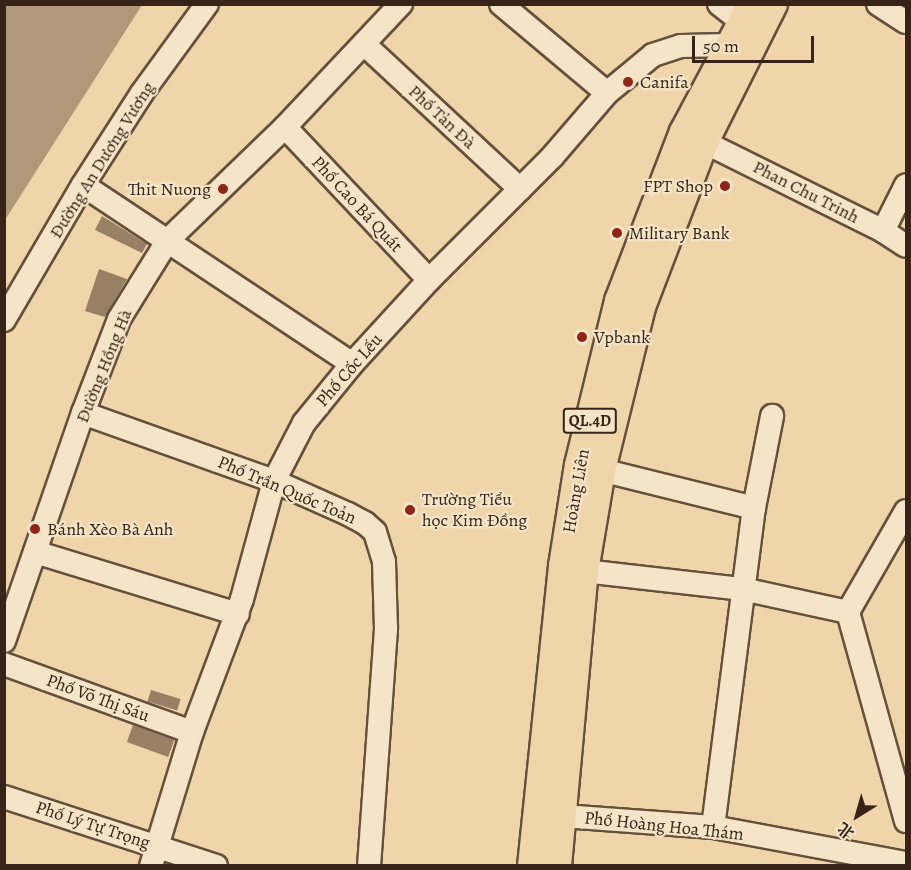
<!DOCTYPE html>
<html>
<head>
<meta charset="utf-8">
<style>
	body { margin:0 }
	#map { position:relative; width:911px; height:870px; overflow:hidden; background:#efd5a9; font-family:Alegreya,"Noto Serif SC",serif }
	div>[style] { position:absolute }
	.water>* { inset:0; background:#b09878 }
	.building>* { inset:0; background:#978063; transform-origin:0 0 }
	.roads { filter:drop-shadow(2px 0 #65503c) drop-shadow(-2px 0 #65503c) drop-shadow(0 2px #65503c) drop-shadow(0 -2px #65503c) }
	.minor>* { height:22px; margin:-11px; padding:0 11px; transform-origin:11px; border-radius:11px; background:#f5e4c7 }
	.major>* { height:28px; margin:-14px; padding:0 14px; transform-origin:14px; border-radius:14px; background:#efd5a9 }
	.dots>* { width:16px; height:16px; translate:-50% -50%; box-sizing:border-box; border:3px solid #f5e4c7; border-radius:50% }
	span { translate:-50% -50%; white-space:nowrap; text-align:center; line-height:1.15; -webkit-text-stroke:4.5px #f5e4c7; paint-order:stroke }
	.shield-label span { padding:2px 4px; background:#f5e4c7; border:2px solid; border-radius:4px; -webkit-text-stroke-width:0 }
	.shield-label { font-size:16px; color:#372318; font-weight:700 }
	.poi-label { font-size:18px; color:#372318 }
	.left { translate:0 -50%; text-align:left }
	.right { translate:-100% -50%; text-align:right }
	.street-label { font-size:18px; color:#372318 }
	.frame { position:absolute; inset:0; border:6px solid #372318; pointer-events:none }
	.north { position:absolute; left:827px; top:786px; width:60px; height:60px; -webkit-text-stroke:4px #f5e4c7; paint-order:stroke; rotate:217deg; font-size:16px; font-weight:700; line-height:24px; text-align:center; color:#372318 }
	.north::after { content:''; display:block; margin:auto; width:21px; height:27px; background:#372318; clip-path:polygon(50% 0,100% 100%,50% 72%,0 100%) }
	.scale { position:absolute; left:692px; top:36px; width:122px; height:27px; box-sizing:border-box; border:3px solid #372318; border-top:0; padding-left:8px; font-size:18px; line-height:21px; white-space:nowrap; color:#372318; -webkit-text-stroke:4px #f5e4c7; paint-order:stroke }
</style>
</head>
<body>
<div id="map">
	<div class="water">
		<div style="clip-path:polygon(5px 4px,142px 5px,5px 220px,4px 5px)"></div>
	</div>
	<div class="building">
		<div style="clip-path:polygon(102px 216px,147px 244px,142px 253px,95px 230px)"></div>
		<div style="clip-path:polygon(99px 269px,127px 279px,105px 317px,85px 311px)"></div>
		<div style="left:151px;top:690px;width:31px;height:12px;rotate:17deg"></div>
		<div style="left:133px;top:725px;width:44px;height:18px;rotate:20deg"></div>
	</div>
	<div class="roads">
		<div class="minor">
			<div style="left:501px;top:4px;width:138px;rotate:40deg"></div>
			<div style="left:719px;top:4px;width:46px;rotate:37.9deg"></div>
			<div style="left:878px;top:4px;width:33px;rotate:33deg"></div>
			<div style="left:364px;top:44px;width:213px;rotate:42.9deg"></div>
			<div style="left:285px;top:127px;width:210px;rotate:46.7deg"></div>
			<div style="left:704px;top:142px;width:200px;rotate:26.4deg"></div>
			<div style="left:883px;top:231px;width:27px;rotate:33deg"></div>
			<div style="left:83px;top:185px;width:323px;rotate:33.6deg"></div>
			<div style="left:883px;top:231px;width:51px;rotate:-63.4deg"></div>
			<div style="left:4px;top:320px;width:156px;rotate:-59.7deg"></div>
			<div style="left:83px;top:185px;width:109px;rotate:-57.3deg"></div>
			<div style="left:142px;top:93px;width:110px;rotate:-53.9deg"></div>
			<div style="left:83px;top:413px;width:203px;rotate:19.6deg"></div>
			<div style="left:274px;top:481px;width:81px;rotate:24deg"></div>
			<div style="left:348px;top:514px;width:19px;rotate:28deg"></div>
			<div style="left:365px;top:523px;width:13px;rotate:42deg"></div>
			<div style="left:375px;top:532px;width:31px;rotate:73deg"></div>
			<div style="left:384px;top:562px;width:67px;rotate:88.3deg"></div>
			<div style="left:386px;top:629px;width:238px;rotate:94.1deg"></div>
			<div style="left:601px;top:470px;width:158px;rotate:13.9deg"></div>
			<div style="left:906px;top:511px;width:116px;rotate:119.9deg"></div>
			<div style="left:848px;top:612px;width:217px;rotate:74.5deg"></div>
			<div style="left:35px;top:552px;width:212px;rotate:17deg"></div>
			<div style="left:584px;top:571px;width:160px;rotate:6.5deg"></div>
			<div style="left:743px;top:589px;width:107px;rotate:12.4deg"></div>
			<div style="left:4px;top:641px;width:241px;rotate:-70.9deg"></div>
			<div style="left:83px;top:413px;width:101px;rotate:-69deg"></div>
			<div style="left:119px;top:319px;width:93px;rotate:-58.2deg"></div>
			<div style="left:168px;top:240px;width:163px;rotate:-44deg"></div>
			<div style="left:285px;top:127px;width:169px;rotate:-46.7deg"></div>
			<div style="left:4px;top:664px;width:200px;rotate:19.9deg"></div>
			<div style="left:4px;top:797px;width:223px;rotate:18deg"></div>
			<div style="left:563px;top:816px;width:150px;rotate:4.2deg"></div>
			<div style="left:713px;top:827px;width:196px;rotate:10.6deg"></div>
			<div style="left:713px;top:827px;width:322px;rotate:-82.7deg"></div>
			<div style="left:754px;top:508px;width:94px;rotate:-78.9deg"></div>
			<div style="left:151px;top:866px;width:140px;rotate:-73deg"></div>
			<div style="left:192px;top:732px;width:142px;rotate:-69.4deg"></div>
			<div style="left:242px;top:599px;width:122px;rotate:-74.8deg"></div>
			<div style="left:274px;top:481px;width:65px;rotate:-62.7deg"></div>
			<div style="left:304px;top:423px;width:76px;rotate:-50.9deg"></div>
			<div style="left:352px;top:364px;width:114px;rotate:-47.5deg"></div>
			<div style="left:429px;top:280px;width:174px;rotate:-45deg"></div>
			<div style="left:552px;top:157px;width:84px;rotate:-49.3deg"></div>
			<div style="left:607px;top:93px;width:60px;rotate:-39.6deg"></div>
			<div style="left:653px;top:55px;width:29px;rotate:-18deg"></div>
			<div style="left:681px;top:46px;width:50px;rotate:-1.1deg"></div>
			<div style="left:731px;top:45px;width:13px;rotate:29deg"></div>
		</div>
		<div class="major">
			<div style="left:532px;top:866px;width:302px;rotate:-84.1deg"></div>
			<div style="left:563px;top:566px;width:102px;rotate:-81deg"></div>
			<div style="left:579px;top:465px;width:169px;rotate:-76.3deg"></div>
			<div style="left:619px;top:301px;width:181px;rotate:-69deg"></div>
			<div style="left:684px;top:132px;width:145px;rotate:-62deg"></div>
			<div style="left:557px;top:866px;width:296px;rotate:-84.8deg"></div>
			<div style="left:584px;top:571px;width:102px;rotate:-80.4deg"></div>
			<div style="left:601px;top:470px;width:168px;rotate:-76.2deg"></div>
			<div style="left:641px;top:307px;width:177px;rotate:-69.1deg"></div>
			<div style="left:704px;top:142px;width:154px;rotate:-63.4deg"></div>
		</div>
	</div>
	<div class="dots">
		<div style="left:628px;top:82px;background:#8f2418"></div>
		<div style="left:725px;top:186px;background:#8f2418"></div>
		<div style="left:223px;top:189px;background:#8f2418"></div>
		<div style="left:617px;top:233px;background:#8f2418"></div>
		<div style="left:582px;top:337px;background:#8f2418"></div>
		<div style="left:410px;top:510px;background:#8f2418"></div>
		<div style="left:35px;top:529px;background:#8f2418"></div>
	</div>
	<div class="shield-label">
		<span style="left:590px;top:421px">QL.4D</span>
	</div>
	<div class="poi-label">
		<span class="left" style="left:640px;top:82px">Canifa</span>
		<span class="right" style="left:713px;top:186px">FPT Shop</span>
		<span class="right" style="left:211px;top:189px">Thit Nuong</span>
		<span class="left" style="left:629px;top:233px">Military Bank</span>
		<span class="left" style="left:594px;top:337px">Vpbank</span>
		<span class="left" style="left:422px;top:510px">Trường Tiểu<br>học Kim Đồng</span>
		<span class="left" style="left:47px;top:529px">Bánh Xèo Bà Anh</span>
	</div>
	<div class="street-label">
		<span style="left:442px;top:117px;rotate:43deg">Phố Tản Đà</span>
		<span style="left:102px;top:160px;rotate:-58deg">Đường An Dương Vương</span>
		<span style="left:806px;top:192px;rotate:27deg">Phan Chu Trinh</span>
		<span style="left:357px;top:204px;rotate:47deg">Phố Cao Bá Quát</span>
		<span style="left:104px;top:366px;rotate:-68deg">Đường Hồng Hà</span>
		<span style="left:349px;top:370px;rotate:-49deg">Phố Cốc Lếu</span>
		<span style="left:287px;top:490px;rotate:23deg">Phố Trần Quốc Toản</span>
		<span style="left:576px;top:491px;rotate:-80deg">Hoàng Liên</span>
		<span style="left:98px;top:698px;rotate:20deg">Phố Võ Thị Sáu</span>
		<span style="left:93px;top:825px;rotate:18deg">Phố Lý Tự Trọng</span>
		<span style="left:664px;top:826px;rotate:6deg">Phố Hoàng Hoa Thám</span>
	</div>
	<div class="frame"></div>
	<div class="north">北</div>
	<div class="scale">50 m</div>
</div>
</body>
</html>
